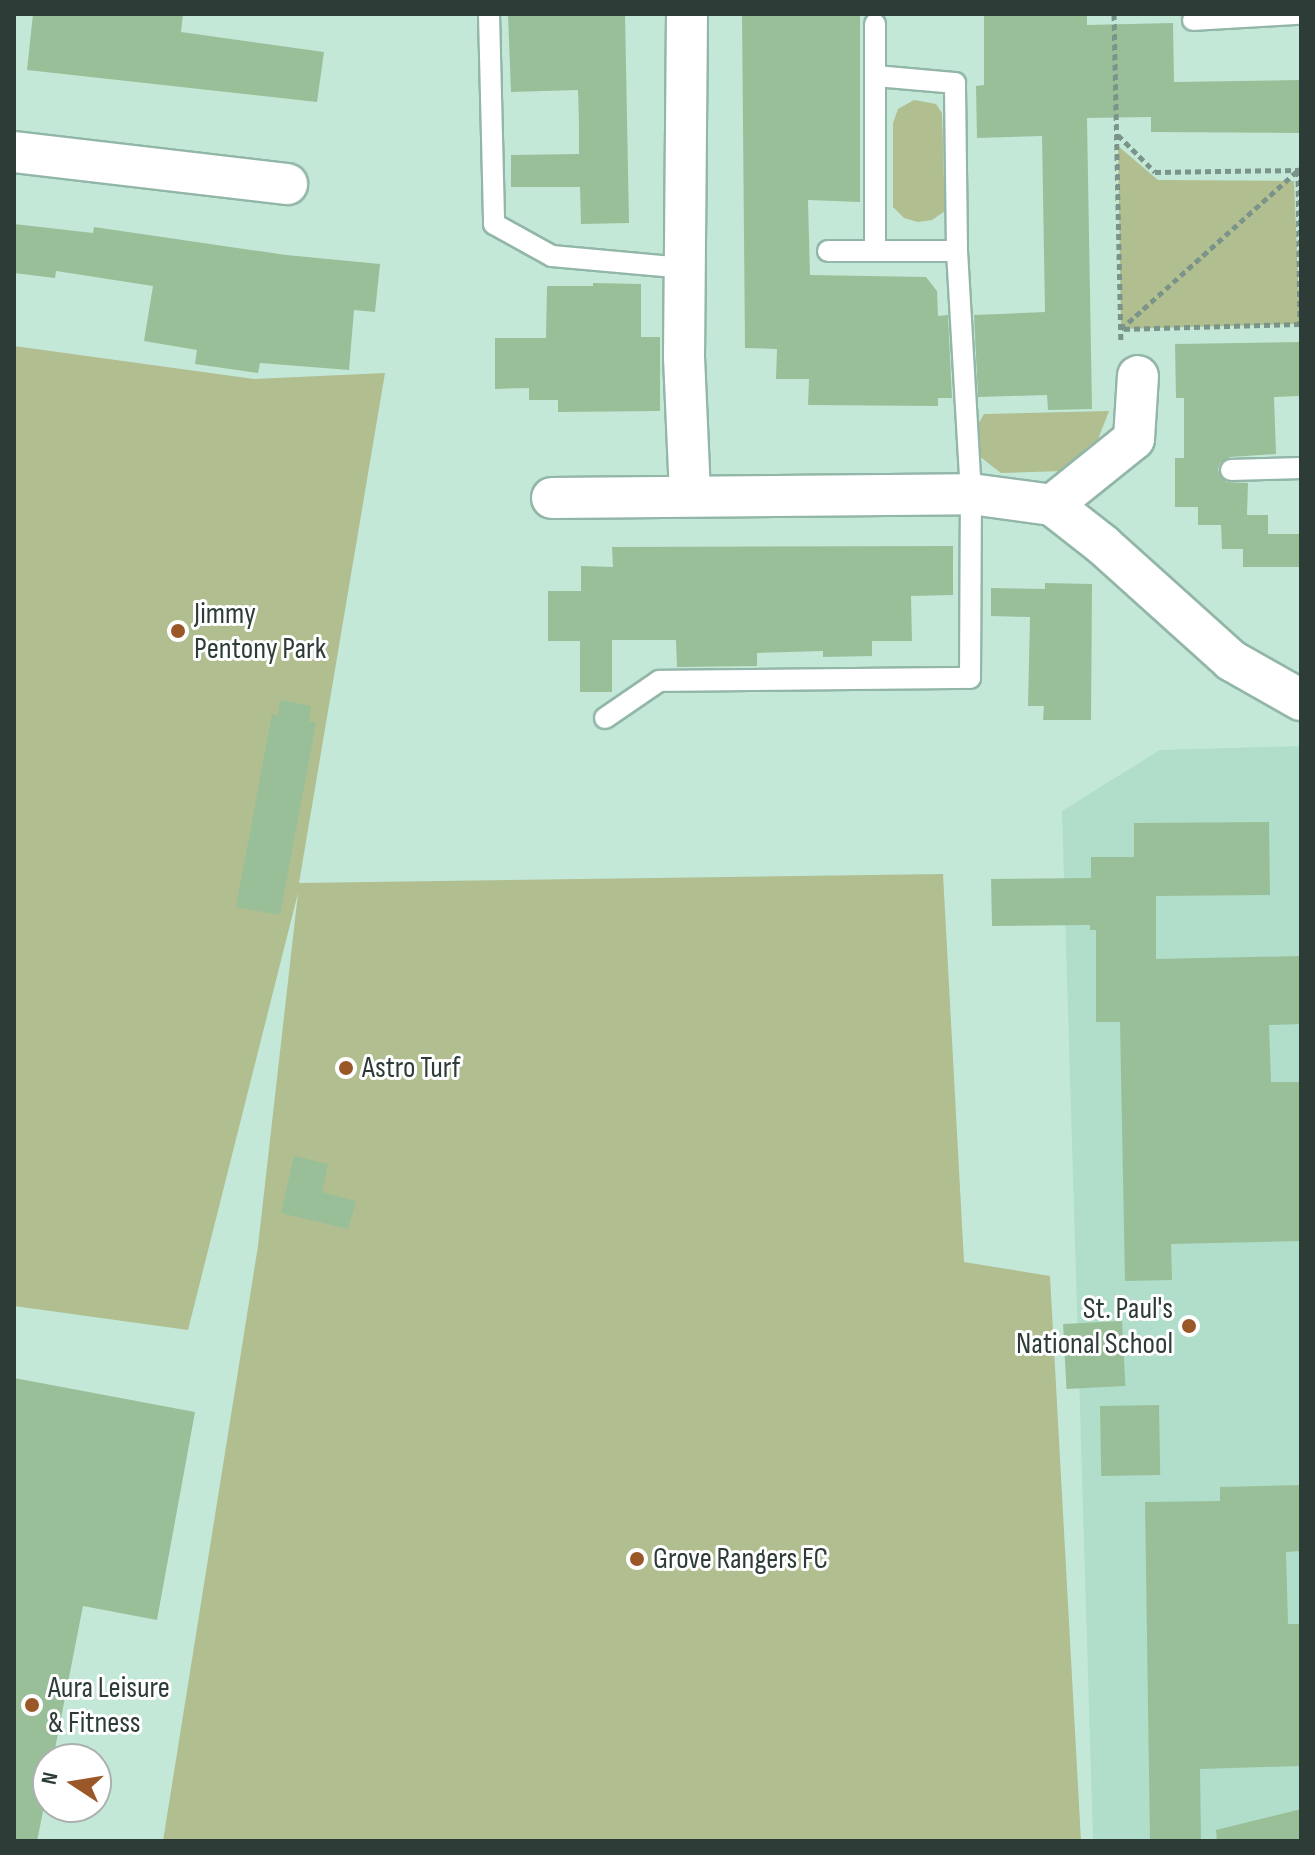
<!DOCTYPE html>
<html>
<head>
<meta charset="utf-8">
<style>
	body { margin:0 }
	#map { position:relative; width:1315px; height:1855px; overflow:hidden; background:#c3e8d8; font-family:"Sofia Sans Condensed",sans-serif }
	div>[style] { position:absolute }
	.built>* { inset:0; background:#b0decb }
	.green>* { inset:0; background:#b0be90 }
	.building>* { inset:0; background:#99bf99; transform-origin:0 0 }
	.path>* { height:5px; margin-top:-2.5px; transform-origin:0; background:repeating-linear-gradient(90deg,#7a9489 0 6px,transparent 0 10px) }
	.roads { filter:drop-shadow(2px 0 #92b6a7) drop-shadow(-2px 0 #92b6a7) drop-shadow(0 2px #92b6a7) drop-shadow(0 -2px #92b6a7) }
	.service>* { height:20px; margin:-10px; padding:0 10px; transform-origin:10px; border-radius:10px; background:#fff }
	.minor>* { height:40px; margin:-20px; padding:0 20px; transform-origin:20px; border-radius:20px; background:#fff }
	.dots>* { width:22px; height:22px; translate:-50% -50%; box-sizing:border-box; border:4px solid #fff; border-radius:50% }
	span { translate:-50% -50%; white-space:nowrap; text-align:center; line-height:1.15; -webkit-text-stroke:6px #fff; paint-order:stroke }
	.poi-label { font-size:30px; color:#2d3c36 }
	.left { translate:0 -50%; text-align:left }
	.right { translate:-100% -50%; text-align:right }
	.frame { position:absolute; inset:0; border:16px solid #2d3c36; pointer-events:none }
	.north { position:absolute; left:32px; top:1743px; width:80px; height:80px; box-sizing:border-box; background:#fff; border:2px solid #abb1af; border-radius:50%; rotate:282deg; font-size:22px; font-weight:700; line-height:32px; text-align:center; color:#2d3c36 }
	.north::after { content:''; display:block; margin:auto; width:28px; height:36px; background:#9a5727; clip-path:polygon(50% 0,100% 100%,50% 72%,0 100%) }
</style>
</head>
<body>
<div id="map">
	<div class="built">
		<div style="clip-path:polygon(1301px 746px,1301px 1841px,1093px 1841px,1062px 811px,1160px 750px)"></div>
	</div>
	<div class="green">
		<div style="clip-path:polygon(914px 100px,936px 104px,942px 113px,945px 211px,932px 220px,918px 222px,904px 218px,893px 207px,893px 123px,898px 109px)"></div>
		<div style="clip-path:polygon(1118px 146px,1158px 180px,1294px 181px,1300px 324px,1121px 329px)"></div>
		<div style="clip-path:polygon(14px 346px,254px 379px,385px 373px,299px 883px,943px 874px,964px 1262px,1050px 1276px,1081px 1841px,163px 1841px,258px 1246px,298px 893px,188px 1330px,14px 1306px)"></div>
		<div style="clip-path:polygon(1109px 411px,1095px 447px,1063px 471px,1001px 473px,979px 456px,974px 431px,984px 414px)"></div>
	</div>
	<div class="building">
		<div style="clip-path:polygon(33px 14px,183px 14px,181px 32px,324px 52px,317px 102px,27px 70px)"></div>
		<div style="clip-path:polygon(508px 14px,625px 14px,629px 223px,581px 224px,580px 187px,511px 187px,511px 155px,579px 154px,579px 124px,578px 90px,511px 92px)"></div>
		<div style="clip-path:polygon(742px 14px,860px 14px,860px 202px,808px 200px,810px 275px,926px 277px,937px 291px,938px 316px,948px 315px,952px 398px,938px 398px,938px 406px,808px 405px,809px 379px,776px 379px,777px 349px,745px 348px)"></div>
		<div style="clip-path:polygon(984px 14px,1087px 14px,1087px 25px,1173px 23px,1174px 82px,1301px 80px,1301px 133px,1151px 132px,1151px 117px,1087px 118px,1092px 409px,1048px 410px,1047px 395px,978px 397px,974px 315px,1045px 312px,1042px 136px,977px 138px,976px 86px,984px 85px)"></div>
		<div style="clip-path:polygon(14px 224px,93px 233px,94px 227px,286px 255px,380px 264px,375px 312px,354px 310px,349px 370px,260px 363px,258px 373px,195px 364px,197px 350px,144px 341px,153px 286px,56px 271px,55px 278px,14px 273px)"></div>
		<div style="clip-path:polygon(593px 283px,641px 284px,641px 337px,660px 337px,660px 411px,558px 412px,558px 400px,529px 400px,529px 388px,495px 389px,495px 338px,546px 338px,547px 286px,593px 286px)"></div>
		<div style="clip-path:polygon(1301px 342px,1301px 396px,1274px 397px,1276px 454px,1230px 457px,1220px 463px,1218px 470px,1226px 482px,1248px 483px,1247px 515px,1268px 515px,1268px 534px,1301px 534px,1301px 567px,1243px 567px,1243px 549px,1222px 549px,1221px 525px,1198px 525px,1198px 507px,1175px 507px,1175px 458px,1184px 458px,1184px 398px,1176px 398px,1175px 344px)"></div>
		<div style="clip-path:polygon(953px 546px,953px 595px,911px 596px,912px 641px,872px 641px,872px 656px,823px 657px,823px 651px,757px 653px,757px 666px,677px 667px,676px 640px,612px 640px,612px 692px,580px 692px,580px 641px,548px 641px,548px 591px,581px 591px,581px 566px,613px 567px,612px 547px)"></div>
		<div style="clip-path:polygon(1045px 583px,1092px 584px,1091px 720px,1043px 720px,1044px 706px,1028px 706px,1030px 617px,991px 616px,991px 588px,1045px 589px)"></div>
		<div style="clip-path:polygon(280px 700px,311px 706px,309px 721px,316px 723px,280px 915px,236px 907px,272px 714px,278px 716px)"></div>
		<div style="clip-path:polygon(1269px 822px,1270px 895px,1156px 896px,1156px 959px,1301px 956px,1301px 1024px,1269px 1025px,1271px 1082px,1301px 1082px,1301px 1241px,1171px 1244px,1172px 1280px,1125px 1281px,1120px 1022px,1096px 1022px,1096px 930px,1090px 930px,1090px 925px,992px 926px,991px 879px,1091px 878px,1091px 857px,1134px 857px,1134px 823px)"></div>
		<div style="clip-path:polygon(294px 1156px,328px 1164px,322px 1192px,356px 1201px,348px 1229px,281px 1213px)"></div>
		<div style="left:1122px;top:1321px;width:65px;height:59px;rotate:87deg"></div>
		<div style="clip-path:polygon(14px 1378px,195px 1412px,157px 1620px,83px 1606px,53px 1759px,48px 1759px,48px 1787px,37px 1841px,14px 1841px)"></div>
		<div style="left:1159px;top:1405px;width:70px;height:59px;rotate:89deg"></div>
		<div style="clip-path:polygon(1301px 1485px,1301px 1551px,1286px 1552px,1288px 1624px,1301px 1624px,1301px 1766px,1200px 1769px,1201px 1841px,1150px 1841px,1145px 1502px,1220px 1501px,1220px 1487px)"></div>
		<div style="clip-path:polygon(1301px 1809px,1301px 1841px,1217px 1841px,1216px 1830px)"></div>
	</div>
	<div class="path">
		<div style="left:1114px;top:14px;width:327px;rotate:88.8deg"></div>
		<div style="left:1118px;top:135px;width:52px;rotate:45deg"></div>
		<div style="left:1155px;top:172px;width:143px;rotate:-0.8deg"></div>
		<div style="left:1298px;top:170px;width:154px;rotate:89.3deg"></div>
		<div style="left:1300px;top:324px;width:179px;rotate:178.4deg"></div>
		<div style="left:1121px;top:329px;width:238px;rotate:-41.9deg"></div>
		<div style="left:1298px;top:170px;width:3px;rotate:-18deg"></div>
	</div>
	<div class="roads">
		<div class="service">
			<div style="left:489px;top:14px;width:210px;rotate:88.6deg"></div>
			<div style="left:494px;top:224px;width:66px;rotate:28.9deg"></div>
			<div style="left:552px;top:256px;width:134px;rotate:5.2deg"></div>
			<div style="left:1193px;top:20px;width:105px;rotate:-3.3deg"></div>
			<div style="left:875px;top:24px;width:226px;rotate:90deg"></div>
			<div style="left:828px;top:251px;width:129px"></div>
			<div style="left:1231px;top:470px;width:70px;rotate:-1.6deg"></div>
			<div style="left:605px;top:718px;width:65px;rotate:-34.4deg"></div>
			<div style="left:659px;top:681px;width:311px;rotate:-0.6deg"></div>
			<div style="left:970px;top:678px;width:184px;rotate:-89.7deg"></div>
			<div style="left:971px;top:494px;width:243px;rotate:-93.3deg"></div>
			<div style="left:957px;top:251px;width:168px;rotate:-90.7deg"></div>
			<div style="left:955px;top:83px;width:78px;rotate:-174.9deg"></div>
		</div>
		<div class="minor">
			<div style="left:687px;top:14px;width:343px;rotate:90.5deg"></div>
			<div style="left:684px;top:357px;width:138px;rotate:87.5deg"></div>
			<div style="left:14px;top:152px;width:275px;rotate:6.7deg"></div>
			<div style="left:552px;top:498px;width:419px;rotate:-0.5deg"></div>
			<div style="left:971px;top:494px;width:82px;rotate:7.7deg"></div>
			<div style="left:1052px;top:505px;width:65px;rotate:38.1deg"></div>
			<div style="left:1103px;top:545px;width:173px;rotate:42deg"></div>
			<div style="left:1232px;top:661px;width:79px;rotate:29.5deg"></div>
			<div style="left:1052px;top:505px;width:105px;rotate:-38.8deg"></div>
			<div style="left:1134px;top:439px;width:63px;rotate:-86.4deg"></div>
		</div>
	</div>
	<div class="dots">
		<div style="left:178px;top:631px;background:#9a5727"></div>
		<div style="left:346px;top:1068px;background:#9a5727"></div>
		<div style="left:1189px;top:1326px;background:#9a5727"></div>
		<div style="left:637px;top:1559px;background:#9a5727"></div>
		<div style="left:32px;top:1705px;background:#9a5727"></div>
	</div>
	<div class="poi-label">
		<span class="left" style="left:194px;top:631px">Jimmy<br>Pentony Park</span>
		<span class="left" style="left:362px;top:1068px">Astro Turf</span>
		<span class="right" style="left:1173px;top:1326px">St. Paul's<br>National School</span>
		<span class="left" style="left:653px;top:1559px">Grove Rangers FC</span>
		<span class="left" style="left:48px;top:1705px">Aura Leisure<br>&amp; Fitness</span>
	</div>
	<div class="frame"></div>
	<div class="north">N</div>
</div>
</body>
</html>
